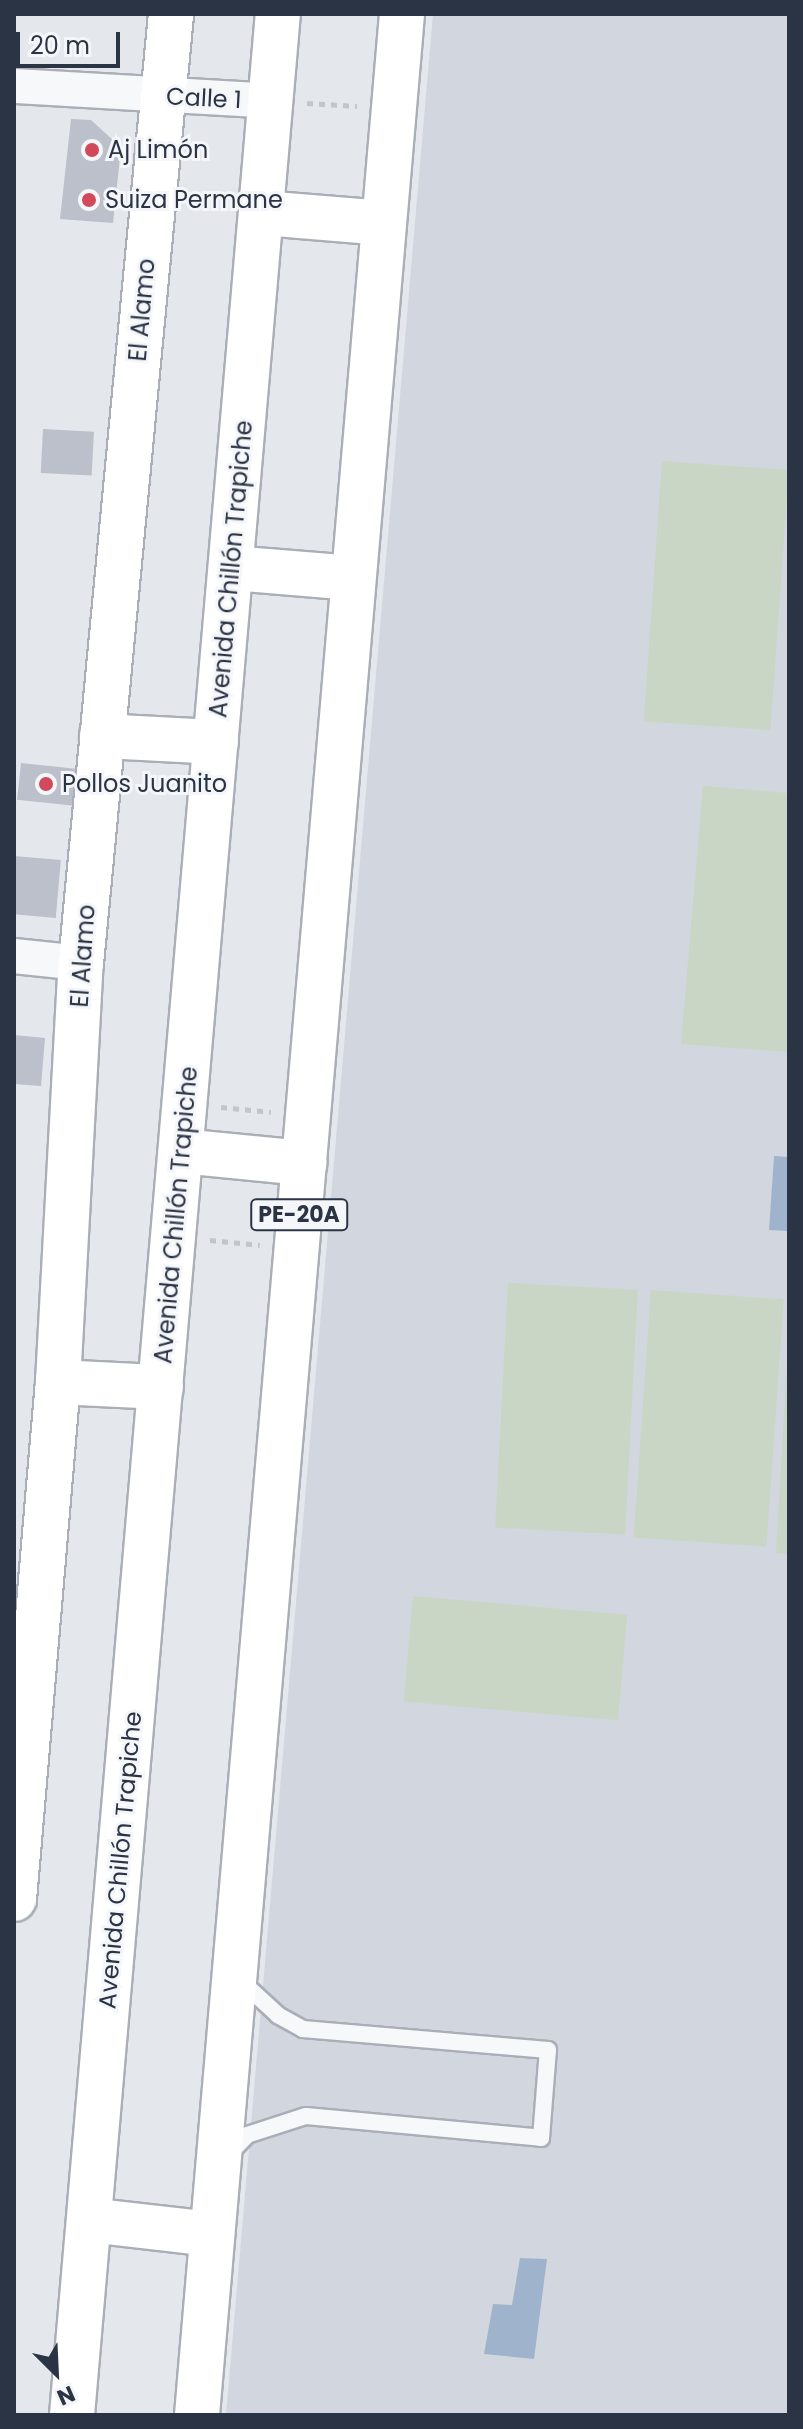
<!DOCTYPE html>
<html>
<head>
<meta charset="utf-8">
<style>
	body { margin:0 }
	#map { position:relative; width:803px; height:2429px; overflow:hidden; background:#e4e7ec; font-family:Poppins,sans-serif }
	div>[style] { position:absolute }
	.built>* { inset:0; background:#d2d6de }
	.green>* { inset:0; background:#c9d6c5; transform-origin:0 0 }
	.water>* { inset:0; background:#9fb4cc }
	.building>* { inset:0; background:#bbc0ca; transform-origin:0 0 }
	.path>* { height:5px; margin-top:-2.5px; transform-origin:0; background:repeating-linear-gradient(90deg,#c2c5cb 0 6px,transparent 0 12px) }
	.roads { filter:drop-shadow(2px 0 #a9aeb7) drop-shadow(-2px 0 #a9aeb7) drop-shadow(0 2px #a9aeb7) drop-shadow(0 -2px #a9aeb7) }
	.lane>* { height:16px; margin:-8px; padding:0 8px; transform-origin:8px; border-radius:8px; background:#f7f8fa }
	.street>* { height:34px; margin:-17px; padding:0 17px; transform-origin:17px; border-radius:17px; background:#f7f8fa }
	.secondary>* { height:44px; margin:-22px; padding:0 22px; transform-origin:22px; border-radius:22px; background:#fff }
	.primary>* { height:44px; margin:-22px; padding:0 22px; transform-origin:22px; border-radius:22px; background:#fff }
	.dots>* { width:22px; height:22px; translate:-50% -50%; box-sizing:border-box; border:4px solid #f4f6f9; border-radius:50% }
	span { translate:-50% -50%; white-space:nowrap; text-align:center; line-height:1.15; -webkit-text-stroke:6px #f4f6f9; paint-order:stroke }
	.shield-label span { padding:2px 6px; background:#f4f6f9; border:2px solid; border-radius:6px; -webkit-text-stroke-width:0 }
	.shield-label { font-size:22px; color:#2b3445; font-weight:700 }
	.street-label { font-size:24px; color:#2b3445 }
	.poi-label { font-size:24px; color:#2b3445 }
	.left { translate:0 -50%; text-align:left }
	.frame { position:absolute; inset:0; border:16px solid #2b3445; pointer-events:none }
	.north { position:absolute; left:16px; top:2333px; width:80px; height:80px; -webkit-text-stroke:6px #f4f6f9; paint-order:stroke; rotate:156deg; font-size:22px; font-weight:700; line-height:32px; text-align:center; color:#2b3445 }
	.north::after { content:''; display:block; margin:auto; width:28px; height:36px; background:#2b3445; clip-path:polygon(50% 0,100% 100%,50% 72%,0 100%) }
	.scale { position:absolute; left:16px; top:32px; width:104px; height:36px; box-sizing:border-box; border:4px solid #2b3445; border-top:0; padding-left:10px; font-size:24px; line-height:28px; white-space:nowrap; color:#2b3445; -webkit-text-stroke:6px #f4f6f9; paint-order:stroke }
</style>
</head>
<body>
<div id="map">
	<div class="built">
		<div style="clip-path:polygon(433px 14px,789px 14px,789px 2415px,226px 2415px)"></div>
	</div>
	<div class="green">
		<div style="left:662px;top:461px;width:127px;height:261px;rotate:4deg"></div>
		<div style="clip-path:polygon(703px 786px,789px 793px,789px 1052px,681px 1044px)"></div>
		<div style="left:508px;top:1283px;width:130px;height:245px;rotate:3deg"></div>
		<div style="left:651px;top:1290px;width:133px;height:248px;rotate:4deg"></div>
		<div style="clip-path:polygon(789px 1330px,789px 1554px,776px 1553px)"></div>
		<div style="left:413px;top:1596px;width:215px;height:106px;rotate:5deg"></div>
	</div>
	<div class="water">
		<div style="clip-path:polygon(774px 1156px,789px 1157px,789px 1231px,769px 1230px)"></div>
		<div style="clip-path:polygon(520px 2258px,547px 2259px,534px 2359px,484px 2354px,493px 2304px,512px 2305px)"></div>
	</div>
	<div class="building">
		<div style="clip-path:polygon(71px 119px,91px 120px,115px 142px,120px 157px,113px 223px,60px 219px)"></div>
		<div style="left:43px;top:429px;width:51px;height:44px;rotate:3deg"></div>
		<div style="left:21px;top:763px;width:55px;height:37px;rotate:6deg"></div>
		<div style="left:14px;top:856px;width:47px;height:58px;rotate:5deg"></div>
		<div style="clip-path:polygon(14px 1035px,45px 1038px,41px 1086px,14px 1084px)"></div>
	</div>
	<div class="path">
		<div style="left:307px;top:103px;width:50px;rotate:3.4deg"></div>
		<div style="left:221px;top:1107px;width:50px;rotate:5.7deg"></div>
		<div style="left:210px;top:1240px;width:50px;rotate:5.7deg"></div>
	</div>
	<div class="roads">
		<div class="lane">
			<div style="left:227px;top:2156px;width:29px;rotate:-46deg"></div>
			<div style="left:247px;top:2135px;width:62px;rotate:-17.9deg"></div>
			<div style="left:306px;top:2116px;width:236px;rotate:5.3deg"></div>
			<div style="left:541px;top:2138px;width:88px;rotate:-85.5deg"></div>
			<div style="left:548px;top:2050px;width:246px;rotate:-175.1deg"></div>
			<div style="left:303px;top:2029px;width:29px;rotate:-151deg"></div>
			<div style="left:278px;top:2015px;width:52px;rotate:-137.4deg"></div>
		</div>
		<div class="street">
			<div style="left:14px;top:86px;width:257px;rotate:3.3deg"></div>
			<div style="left:14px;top:956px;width:67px;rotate:6deg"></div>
		</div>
		<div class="secondary">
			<div style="left:14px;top:1899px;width:519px;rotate:-85.14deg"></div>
			<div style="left:58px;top:1382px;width:420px;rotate:-86.9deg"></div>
			<div style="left:81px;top:963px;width:953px;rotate:-84.58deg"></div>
		</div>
		<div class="primary">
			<div style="left:262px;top:213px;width:122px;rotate:4.7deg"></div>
			<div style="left:231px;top:568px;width:122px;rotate:4.7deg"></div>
			<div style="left:102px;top:736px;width:114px;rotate:3deg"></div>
			<div style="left:181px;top:1151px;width:124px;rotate:5.6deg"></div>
			<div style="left:58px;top:1382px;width:103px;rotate:2.8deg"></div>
			<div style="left:89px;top:2220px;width:124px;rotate:6.5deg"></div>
			<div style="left:72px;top:2415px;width:2410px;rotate:-85.1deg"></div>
			<div style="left:197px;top:2415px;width:2410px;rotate:-85.12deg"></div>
		</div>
	</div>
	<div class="dots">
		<div style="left:92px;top:150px;background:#d1495b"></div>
		<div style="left:89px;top:200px;background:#d1495b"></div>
		<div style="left:46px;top:784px;background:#d1495b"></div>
	</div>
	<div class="shield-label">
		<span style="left:299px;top:1215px">PE-20A</span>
	</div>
	<div class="street-label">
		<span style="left:204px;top:98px;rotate:3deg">Calle 1</span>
		<span style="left:142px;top:310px;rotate:-85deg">El Alamo</span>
		<span style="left:231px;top:569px;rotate:-85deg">Avenida Chillón Trapiche</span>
		<span style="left:83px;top:956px;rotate:-86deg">El Alamo</span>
		<span style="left:176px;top:1215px;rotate:-85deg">Avenida Chillón Trapiche</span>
		<span style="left:120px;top:1860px;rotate:-85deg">Avenida Chillón Trapiche</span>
	</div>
	<div class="poi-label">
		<span class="left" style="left:108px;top:150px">Aj Limón</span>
		<span class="left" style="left:105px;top:200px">Suiza Permane</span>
		<span class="left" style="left:62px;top:784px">Pollos Juanito</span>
	</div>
	<div class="frame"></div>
	<div class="north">N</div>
	<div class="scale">20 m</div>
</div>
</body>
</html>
